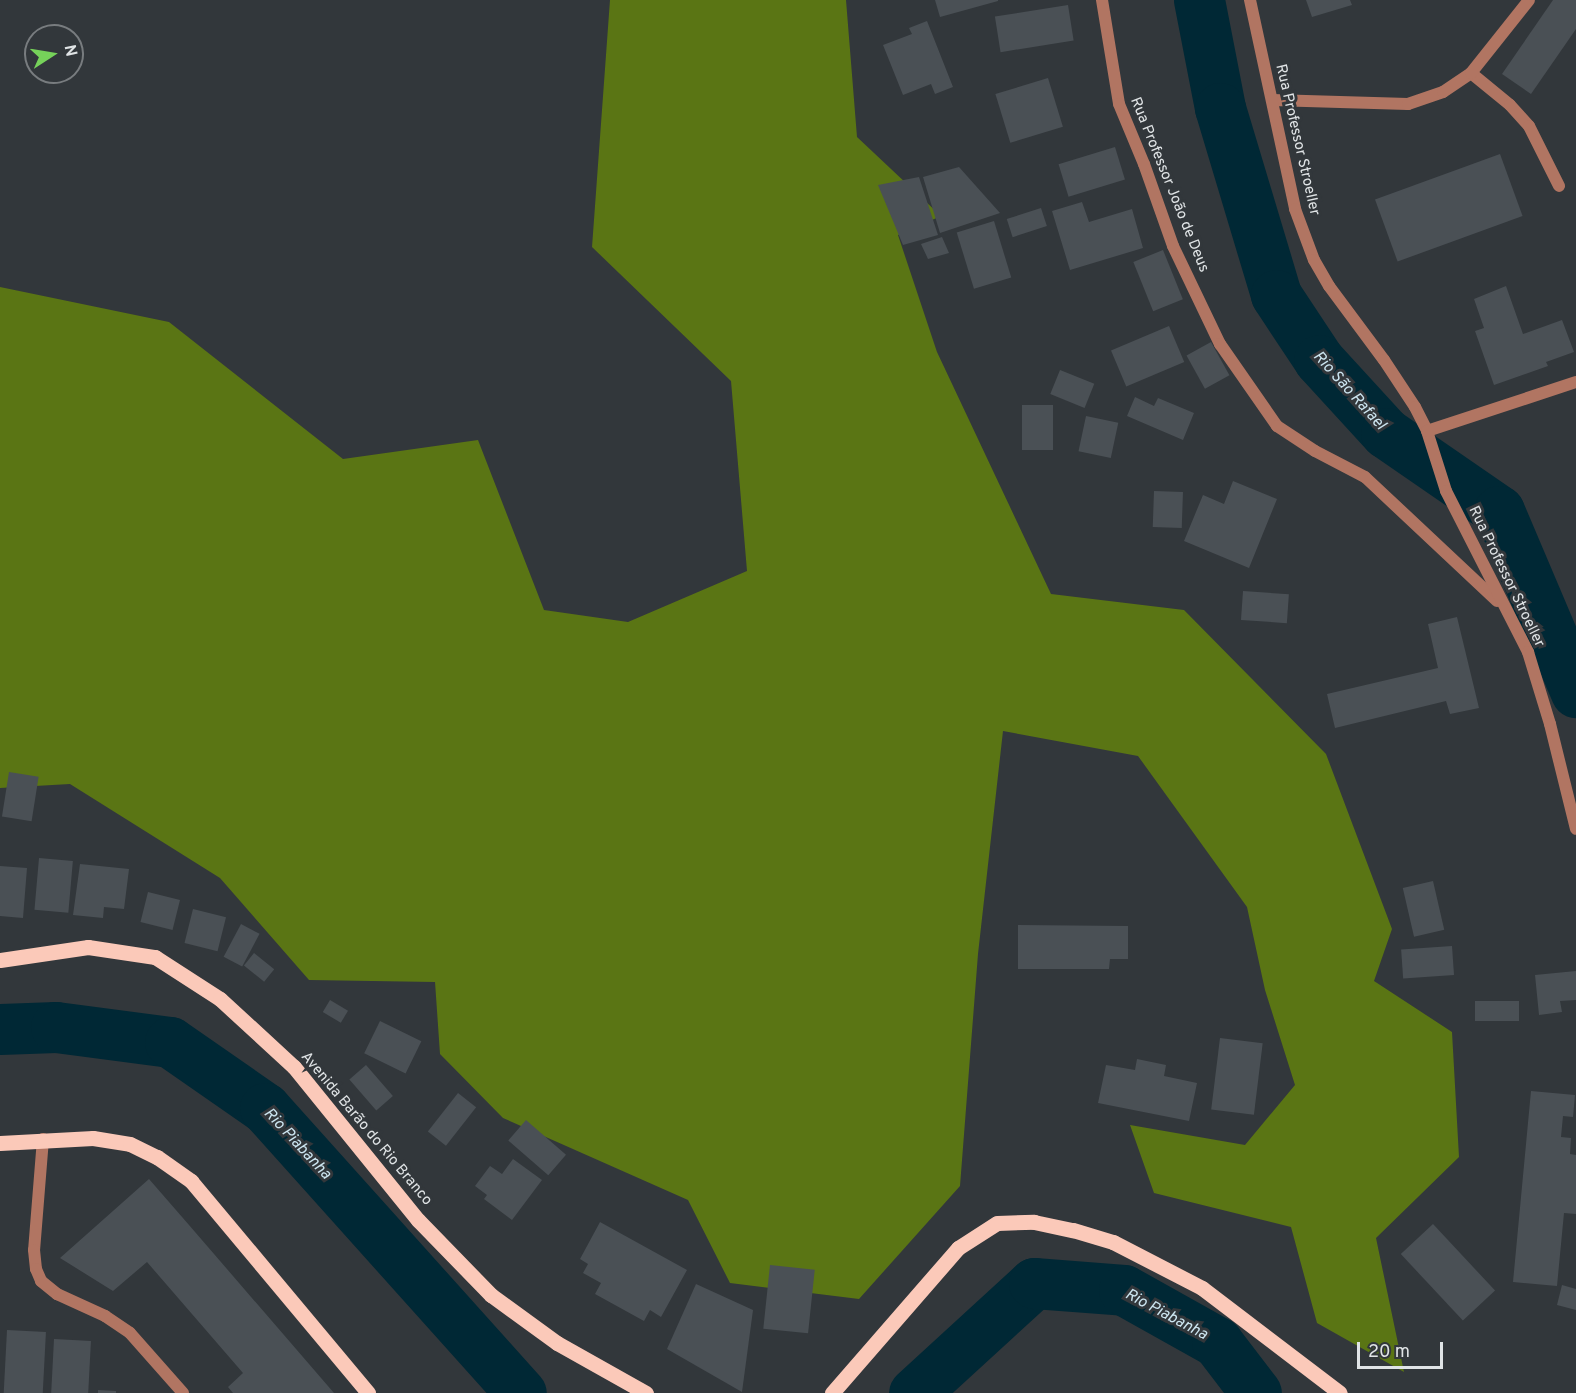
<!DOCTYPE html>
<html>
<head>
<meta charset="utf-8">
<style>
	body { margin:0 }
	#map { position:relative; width:1576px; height:1393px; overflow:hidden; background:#32373b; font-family:Overpass,sans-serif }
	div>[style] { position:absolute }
	.forest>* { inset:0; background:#5a7514 }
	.river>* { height:51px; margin:-25.5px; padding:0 25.5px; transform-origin:25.5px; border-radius:25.5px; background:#002835 }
	.building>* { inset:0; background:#4a5055; transform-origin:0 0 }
	.service>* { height:12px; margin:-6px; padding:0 6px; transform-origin:6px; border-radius:6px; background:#b17562 }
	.minor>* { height:12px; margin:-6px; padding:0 6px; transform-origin:6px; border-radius:6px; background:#b17562 }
	.primary>* { height:15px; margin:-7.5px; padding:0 7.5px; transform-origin:7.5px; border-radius:7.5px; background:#fbc9b9 }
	span { translate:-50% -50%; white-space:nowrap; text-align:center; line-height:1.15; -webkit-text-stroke:6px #32373b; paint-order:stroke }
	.street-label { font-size:15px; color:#e0e4e6 }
	.water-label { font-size:16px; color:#cde6f1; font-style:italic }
	.north { position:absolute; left:24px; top:24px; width:60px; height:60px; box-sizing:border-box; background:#32373b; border:2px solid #787c7f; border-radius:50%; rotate:78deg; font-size:16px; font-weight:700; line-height:24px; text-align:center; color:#e0e4e6 }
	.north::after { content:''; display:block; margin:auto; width:21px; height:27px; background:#76d25a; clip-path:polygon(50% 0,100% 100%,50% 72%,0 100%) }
	.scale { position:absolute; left:1357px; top:1342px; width:86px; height:27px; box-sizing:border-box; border:3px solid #e0e4e6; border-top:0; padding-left:8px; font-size:18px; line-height:21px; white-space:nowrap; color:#e0e4e6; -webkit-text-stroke:4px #32373b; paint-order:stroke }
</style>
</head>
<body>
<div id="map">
	<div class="forest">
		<div style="clip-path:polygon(610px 0,846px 0,857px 137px,941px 216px,898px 235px,937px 352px,1051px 594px,1184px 610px,1326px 754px,1392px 929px,1374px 981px,1452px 1032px,1459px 1157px,1376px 1238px,1404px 1372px,1317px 1323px,1291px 1227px,1154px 1193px,1130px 1125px,1245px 1145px,1295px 1085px,1265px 990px,1247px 907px,1138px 756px,1003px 731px,978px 954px,960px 1186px,859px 1299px,730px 1283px,688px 1200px,503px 1118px,440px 1054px,435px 982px,309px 980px,220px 878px,70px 784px,0 788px,0 287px,169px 322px,343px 459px,478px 440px,544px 610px,628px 622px,747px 571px,731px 381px,592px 247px)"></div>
	</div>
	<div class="river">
		<div style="left:1199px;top:0;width:110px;rotate:79deg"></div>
		<div style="left:1220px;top:108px;width:195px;rotate:73.3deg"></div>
		<div style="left:1276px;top:295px;width:78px;rotate:56.5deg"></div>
		<div style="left:1319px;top:360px;width:99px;rotate:47.5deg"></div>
		<div style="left:1386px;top:433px;width:137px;rotate:34.6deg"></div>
		<div style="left:1499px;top:511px;width:197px;rotate:67deg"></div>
		<div style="left:0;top:1029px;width:56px;rotate:-2deg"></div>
		<div style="left:56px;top:1027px;width:115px;rotate:7.5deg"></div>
		<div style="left:170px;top:1042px;width:116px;rotate:34.8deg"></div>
		<div style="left:265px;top:1108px;width:383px;rotate:48.1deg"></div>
		<div style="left:914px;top:1393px;width:163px;rotate:-42.5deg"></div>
		<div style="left:1034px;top:1283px;width:90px;rotate:4.4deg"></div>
		<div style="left:1124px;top:1290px;width:107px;rotate:29.2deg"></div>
		<div style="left:1217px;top:1342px;width:64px;rotate:52.6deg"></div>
	</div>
	<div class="building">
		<div style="clip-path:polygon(935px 0,998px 0,998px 1px,940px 17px)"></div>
		<div style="clip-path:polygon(1306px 0,1350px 0,1352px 5px,1312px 17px)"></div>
		<div style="clip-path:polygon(1553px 0,1576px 0,1576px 29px,1531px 94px,1502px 74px)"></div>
		<div style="left:1068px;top:5px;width:36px;height:74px;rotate:81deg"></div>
		<div style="clip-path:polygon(927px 21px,953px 87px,935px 94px,931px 84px,903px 95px,883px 45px,912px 34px,909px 28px)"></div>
		<div style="left:1048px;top:78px;width:51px;height:55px;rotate:73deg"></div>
		<div style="left:1115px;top:147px;width:34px;height:59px;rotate:73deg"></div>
		<div style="left:1500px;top:154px;width:66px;height:133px;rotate:70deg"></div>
		<div style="clip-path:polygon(959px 167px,1000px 213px,940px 233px,923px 177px)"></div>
		<div style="clip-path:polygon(919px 177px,938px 235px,903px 245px,878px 185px)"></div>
		<div style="clip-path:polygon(1082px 202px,1089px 222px,1132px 209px,1143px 248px,1070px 270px,1052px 211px)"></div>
		<div style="left:1041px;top:208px;width:19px;height:36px;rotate:72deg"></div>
		<div style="left:994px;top:221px;width:59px;height:39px;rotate:73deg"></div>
		<div style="clip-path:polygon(942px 237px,949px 253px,928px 259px,921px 244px)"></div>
		<div style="left:1163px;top:250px;width:53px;height:32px;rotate:68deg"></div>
		<div style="clip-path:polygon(1506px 286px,1523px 334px,1562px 320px,1574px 352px,1546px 362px,1548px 366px,1494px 385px,1475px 331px,1484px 328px,1474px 299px)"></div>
		<div style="left:1169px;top:326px;width:39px;height:63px;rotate:67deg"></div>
		<div style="left:1211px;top:342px;width:38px;height:28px;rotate:61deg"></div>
		<div style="left:1060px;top:370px;width:37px;height:26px;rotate:22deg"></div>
		<div style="clip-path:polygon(1135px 397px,1154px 406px,1158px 398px,1194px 413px,1183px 440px,1127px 416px)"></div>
		<div style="left:1022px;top:405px;width:31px;height:45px"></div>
		<div style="left:1086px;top:416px;width:33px;height:36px;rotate:12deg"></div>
		<div style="clip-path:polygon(1233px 481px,1277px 499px,1249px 568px,1184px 541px,1203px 495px,1224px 504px)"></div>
		<div style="left:1154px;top:491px;width:29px;height:36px;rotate:2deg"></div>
		<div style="left:1243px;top:591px;width:46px;height:29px;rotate:4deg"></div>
		<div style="clip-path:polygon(1457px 617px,1479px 708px,1450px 714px,1446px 701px,1335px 728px,1327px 694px,1438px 668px,1428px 624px)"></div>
		<div style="left:9px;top:772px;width:30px;height:45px;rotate:9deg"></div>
		<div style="left:39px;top:858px;width:34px;height:52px;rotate:5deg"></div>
		<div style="clip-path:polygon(80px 864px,129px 869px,124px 909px,104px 907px,103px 918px,73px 915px)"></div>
		<div style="clip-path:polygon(0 866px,27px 868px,23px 918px,0 916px)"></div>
		<div style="left:1433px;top:881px;width:50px;height:31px;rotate:77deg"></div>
		<div style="left:148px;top:892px;width:33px;height:31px;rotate:14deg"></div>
		<div style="left:193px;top:909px;width:34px;height:35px;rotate:14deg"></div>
		<div style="left:241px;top:924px;width:21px;height:37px;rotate:28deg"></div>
		<div style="clip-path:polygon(1018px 925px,1128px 926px,1128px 959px,1110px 959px,1109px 969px,1018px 969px)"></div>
		<div style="left:1452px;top:946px;width:29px;height:51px;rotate:86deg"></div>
		<div style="left:254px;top:953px;width:26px;height:16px;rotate:39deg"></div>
		<div style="clip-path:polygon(1576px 971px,1576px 1000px,1560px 1001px,1562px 1012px,1539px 1015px,1535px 975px)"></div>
		<div style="left:330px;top:1000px;width:21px;height:14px;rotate:31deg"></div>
		<div style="left:1475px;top:1001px;width:44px;height:20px"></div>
		<div style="left:380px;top:1021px;width:46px;height:36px;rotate:26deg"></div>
		<div style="left:1220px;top:1038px;width:43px;height:72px;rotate:7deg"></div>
		<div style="clip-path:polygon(1137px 1059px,1166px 1065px,1164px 1076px,1197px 1083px,1189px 1121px,1098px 1103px,1106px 1065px,1135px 1070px)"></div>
		<div style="left:366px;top:1065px;width:41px;height:22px;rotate:49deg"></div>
		<div style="clip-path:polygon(1531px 1091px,1575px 1095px,1573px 1117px,1563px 1116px,1561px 1137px,1571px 1138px,1570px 1154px,1576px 1155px,1576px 1214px,1564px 1213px,1557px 1286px,1513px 1282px)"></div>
		<div style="left:458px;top:1093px;width:23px;height:49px;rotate:38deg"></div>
		<div style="left:526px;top:1120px;width:53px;height:27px;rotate:41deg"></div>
		<div style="clip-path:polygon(513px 1159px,542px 1180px,512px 1220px,484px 1199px,487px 1195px,475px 1186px,490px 1166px,502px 1174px)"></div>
		<div style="clip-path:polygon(149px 1179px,189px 1225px,334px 1393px,233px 1393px,228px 1387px,243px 1373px,147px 1262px,113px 1291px,60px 1258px)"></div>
		<div style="clip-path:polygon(600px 1222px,687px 1270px,661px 1317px,650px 1310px,644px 1321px,595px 1294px,601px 1283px,583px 1273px,588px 1264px,580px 1259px)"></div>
		<div style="left:1433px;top:1224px;width:91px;height:44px;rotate:47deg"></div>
		<div style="left:770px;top:1265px;width:45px;height:64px;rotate:6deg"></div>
		<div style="clip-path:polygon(696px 1284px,753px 1310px,742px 1392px,667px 1349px)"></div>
		<div style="clip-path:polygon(1562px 1285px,1576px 1289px,1576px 1310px,1557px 1305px)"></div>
		<div style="left:7px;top:1330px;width:39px;height:63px;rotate:3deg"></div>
		<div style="left:54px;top:1339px;width:37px;height:54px;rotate:3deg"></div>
		<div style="clip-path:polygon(98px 1390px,116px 1391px,116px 1393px,98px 1393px)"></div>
	</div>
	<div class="service">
		<div style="left:1471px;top:73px;width:50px;rotate:39.4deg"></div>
		<div style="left:1510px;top:105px;width:28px;rotate:48deg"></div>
		<div style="left:1529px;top:126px;width:67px;rotate:63.4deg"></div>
		<div style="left:1272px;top:100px;width:136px;rotate:1.7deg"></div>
		<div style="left:1408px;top:104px;width:37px;rotate:-19deg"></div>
		<div style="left:1443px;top:92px;width:34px;rotate:-34deg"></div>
		<div style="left:1471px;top:73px;width:93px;rotate:-51.5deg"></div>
	</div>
	<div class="minor">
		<div style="left:1102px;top:0;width:105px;rotate:80.7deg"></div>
		<div style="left:1119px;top:104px;width:65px;rotate:67.4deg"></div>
		<div style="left:1144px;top:164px;width:87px;rotate:70.5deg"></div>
		<div style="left:1173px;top:246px;width:109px;rotate:64.4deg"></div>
		<div style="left:1220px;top:344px;width:100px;rotate:55.2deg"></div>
		<div style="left:1277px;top:426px;width:45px;rotate:33.3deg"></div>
		<div style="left:1315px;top:451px;width:56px;rotate:27.5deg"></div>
		<div style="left:1365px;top:477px;width:181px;rotate:43.2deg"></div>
		<div style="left:1250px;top:0;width:214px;rotate:77.8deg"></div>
		<div style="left:1295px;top:209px;width:54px;rotate:69.6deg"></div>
		<div style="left:1314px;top:260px;width:30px;rotate:60deg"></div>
		<div style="left:1329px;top:286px;width:92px;rotate:53.4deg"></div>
		<div style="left:1384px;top:360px;width:56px;rotate:56.6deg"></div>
		<div style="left:1415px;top:407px;width:27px;rotate:63deg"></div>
		<div style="left:1427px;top:431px;width:63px;rotate:72.4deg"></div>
		<div style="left:1446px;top:491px;width:181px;rotate:63deg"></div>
		<div style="left:1528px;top:652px;width:75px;rotate:73deg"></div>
		<div style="left:1550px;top:724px;width:108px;rotate:76.1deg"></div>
		<div style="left:1427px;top:431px;width:157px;rotate:-18.2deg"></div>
		<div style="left:43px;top:1139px;width:111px;rotate:94.6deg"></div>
		<div style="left:34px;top:1250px;width:19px;rotate:84deg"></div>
		<div style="left:36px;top:1269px;width:13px;rotate:67deg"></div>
		<div style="left:41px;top:1281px;width:21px;rotate:39deg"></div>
		<div style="left:57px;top:1294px;width:53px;rotate:24.6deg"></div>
		<div style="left:105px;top:1316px;width:30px;rotate:34deg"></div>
		<div style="left:130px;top:1333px;width:80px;rotate:48.5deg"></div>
	</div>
	<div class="primary">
		<div style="left:0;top:960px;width:89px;rotate:-8.4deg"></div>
		<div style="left:88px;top:947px;width:68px;rotate:8.5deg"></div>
		<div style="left:155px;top:957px;width:77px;rotate:32.9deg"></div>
		<div style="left:220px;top:999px;width:100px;rotate:42.6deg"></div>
		<div style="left:294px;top:1067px;width:197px;rotate:51deg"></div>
		<div style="left:418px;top:1220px;width:105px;rotate:45.8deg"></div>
		<div style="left:491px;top:1295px;width:82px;rotate:36deg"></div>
		<div style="left:557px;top:1343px;width:102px;rotate:29.3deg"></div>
		<div style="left:0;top:1143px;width:93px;rotate:-3.1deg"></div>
		<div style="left:93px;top:1138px;width:37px;rotate:9deg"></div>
		<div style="left:130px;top:1144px;width:30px;rotate:26deg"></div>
		<div style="left:157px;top:1157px;width:42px;rotate:35.2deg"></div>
		<div style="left:191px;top:1181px;width:276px;rotate:50.1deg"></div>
		<div style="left:832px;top:1393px;width:192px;rotate:-49deg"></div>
		<div style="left:958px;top:1248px;width:46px;rotate:-32.7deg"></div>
		<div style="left:997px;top:1223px;width:37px;rotate:-2deg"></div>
		<div style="left:1034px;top:1222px;width:40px;rotate:12deg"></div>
		<div style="left:1073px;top:1230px;width:42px;rotate:16.7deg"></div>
		<div style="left:1113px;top:1242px;width:100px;rotate:27.3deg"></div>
		<div style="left:1202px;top:1288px;width:173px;rotate:37.3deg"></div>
	</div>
	<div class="street-label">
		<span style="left:1297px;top:140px;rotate:77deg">Rua Professor Stroeller</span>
		<span style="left:1169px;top:185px;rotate:68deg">Rua Professor João de Deus</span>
		<span style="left:1506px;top:577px;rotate:64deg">Rua Professor Stroeller</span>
		<span style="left:366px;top:1129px;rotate:50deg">Avenida Barão do Rio Branco</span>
	</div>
	<div class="water-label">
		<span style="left:1349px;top:391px;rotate:48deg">Rio São Rafael</span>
		<span style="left:297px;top:1144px;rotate:47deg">Rio Piabanha</span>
		<span style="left:1166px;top:1315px;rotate:28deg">Rio Piabanha</span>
	</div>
	<div class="north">N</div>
	<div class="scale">20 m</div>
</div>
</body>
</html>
